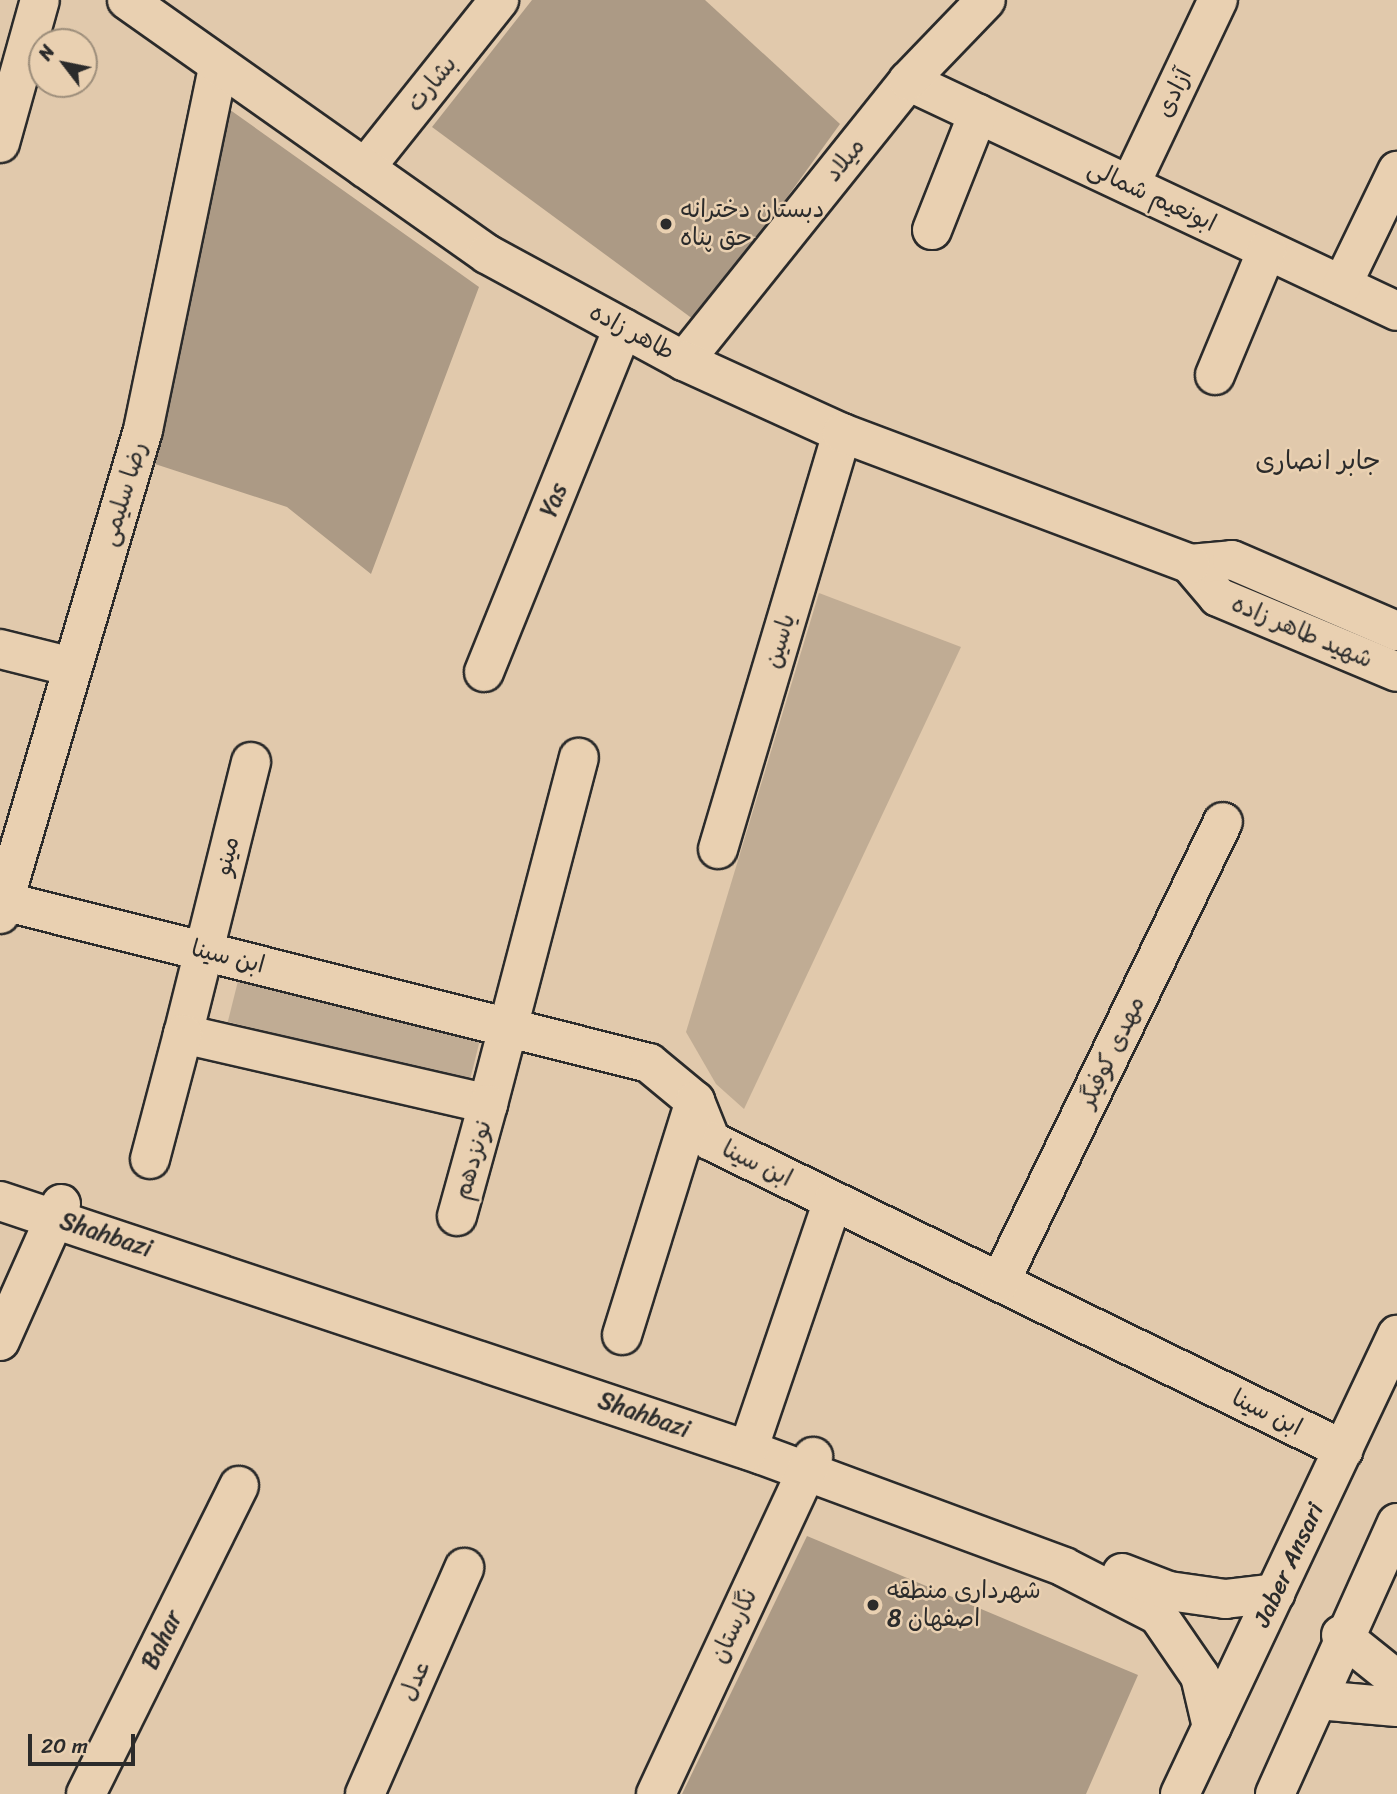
<!DOCTYPE html>
<html>
<head>
<meta charset="utf-8">
<style>
	body { margin:0 }
	#map { position:relative; width:1397px; height:1794px; overflow:hidden; background:#e1c9ac; font-family:Sriracha,"Playpen Sans Arabic",sans-serif }
	div>[style] { position:absolute }
	.green>* { inset:0; background:#c0ac94; transform-origin:0 0 }
	.building>* { inset:0; background:#ac9a85 }
	.roads { filter:drop-shadow(2px 0 #2b2b2b) drop-shadow(-2px 0 #2b2b2b) drop-shadow(0 2px #2b2b2b) drop-shadow(0 -2px #2b2b2b) }
	.minor>* { height:38px; margin:-19px; padding:0 19px; transform-origin:19px; border-radius:19px; background:#e9d0b1 }
	.major>* { height:38px; margin:-19px; padding:0 19px; transform-origin:19px; border-radius:19px; background:#e9d0b1 }
	.dots>* { width:19px; height:19px; translate:-50% -50%; box-sizing:border-box; border:4px solid #e9d0b1; border-radius:50% }
	span { translate:-50% -50%; white-space:nowrap; text-align:center; line-height:1.15; -webkit-text-stroke:5px #e9d0b1; paint-order:stroke }
	.street-label { font-size:24px; color:#2b2b2b }
	.poi-label { font-size:24px; color:#2b2b2b }
	.left { translate:0 -50%; text-align:left }
	.neighbourhood-label { font-size:26px; color:#2b2b2b }
	.north { position:absolute; left:28px; top:28px; width:70px; height:70px; box-sizing:border-box; background:#e9d0b1; border:2px solid #9d8e7b; border-radius:50%; rotate:302deg; font-size:19px; font-weight:700; line-height:28px; text-align:center; color:#2b2b2b }
	.north::after { content:''; display:block; margin:auto; width:24px; height:32px; background:#2b2b2b; clip-path:polygon(50% 0,100% 100%,50% 72%,0 100%) }
	.scale { position:absolute; left:28px; top:1734px; width:107px; height:32px; box-sizing:border-box; border:4px solid #2b2b2b; border-top:0; padding-left:9px; font-size:21px; line-height:24px; white-space:nowrap; color:#2b2b2b; -webkit-text-stroke:5px #e9d0b1; paint-order:stroke }
</style>
</head>
<body>
<div id="map">
	<div class="green">
		<div style="clip-path:polygon(819px 593px,961px 647px,744px 1109px,716px 1084px,686px 1032px)"></div>
		<div style="left:238px;top:981px;width:249px;height:42px;rotate:14deg"></div>
	</div>
	<div class="building">
		<div style="clip-path:polygon(532px 0,705px 0,840px 124px,697px 322px,432px 127px)"></div>
		<div style="clip-path:polygon(226px 107px,479px 287px,371px 574px,287px 507px,155px 464px)"></div>
		<div style="clip-path:polygon(807px 1536px,1138px 1675px,1086px 1794px,682px 1794px)"></div>
	</div>
	<div class="roads">
		<div class="minor">
			<div style="left:908px;top:81px;width:540px;rotate:25.19deg"></div>
			<div style="left:0;top:143px;width:148px;rotate:-74.4deg"></div>
			<div style="left:365px;top:168px;width:215px;rotate:-51.4deg"></div>
			<div style="left:1130px;top:185px;width:205px;rotate:-64.6deg"></div>
			<div style="left:932px;top:230px;width:125px;rotate:-68.4deg"></div>
			<div style="left:1342px;top:285px;width:127px;rotate:-64.2deg"></div>
			<div style="left:684px;top:361px;width:359px;rotate:-51.3deg"></div>
			<div style="left:908px;top:81px;width:112px;rotate:-46.1deg"></div>
			<div style="left:1215px;top:375px;width:135px;rotate:-67.4deg"></div>
			<div style="left:1190px;top:564px;width:43px;rotate:49.7deg"></div>
			<div style="left:1218px;top:597px;width:194px;rotate:22.7deg"></div>
			<div style="left:1190px;top:564px;width:42px;rotate:-5.4deg"></div>
			<div style="left:1232px;top:560px;width:180px;rotate:23.3deg"></div>
			<div style="left:0;top:649px;width:74px;rotate:14deg"></div>
			<div style="left:484px;top:672px;width:371px;rotate:-68deg"></div>
			<div style="left:251px;top:762px;width:280px;rotate:104deg"></div>
			<div style="left:183px;top:1034px;width:313px;rotate:12.9deg"></div>
			<div style="left:488px;top:1104px;width:358px;rotate:-75.3deg"></div>
			<div style="left:718px;top:849px;width:434px;rotate:-73.4deg"></div>
			<div style="left:3px;top:901px;width:666px;rotate:14.08deg"></div>
			<div style="left:649px;top:1063px;width:60px;rotate:39.6deg"></div>
			<div style="left:695px;top:1101px;width:43px;rotate:68.2deg"></div>
			<div style="left:711px;top:1141px;width:704px;rotate:26.02deg"></div>
			<div style="left:0;top:914px;width:505px;rotate:-73.54deg"></div>
			<div style="left:143px;top:430px;width:371px;rotate:-78.3deg"></div>
			<div style="left:150px;top:1159px;width:129px;rotate:-75.2deg"></div>
			<div style="left:0;top:1201px;width:803px;rotate:18.43deg"></div>
			<div style="left:762px;top:1455px;width:322px;rotate:20.3deg"></div>
			<div style="left:1064px;top:1567px;width:106px;rotate:27.1deg"></div>
			<div style="left:1158px;top:1615px;width:74px;rotate:55.5deg"></div>
			<div style="left:1200px;top:1676px;width:52px;rotate:76.8deg"></div>
			<div style="left:457px;top:1216px;width:116px;rotate:-74.5deg"></div>
			<div style="left:1000px;top:1282px;width:511px;rotate:-64.14deg"></div>
			<div style="left:622px;top:1335px;width:245px;rotate:-72.7deg"></div>
			<div style="left:0;top:1341px;width:150px;rotate:-66deg"></div>
			<div style="left:748px;top:1450px;width:263px;rotate:-71.2deg"></div>
			<div style="left:1122px;top:1573px;width:50px;rotate:21deg"></div>
			<div style="left:1169px;top:1591px;width:57px;rotate:8.1deg"></div>
			<div style="left:1225px;top:1599px;width:51px;rotate:-6.7deg"></div>
			<div style="left:86px;top:1794px;width:344px;rotate:-63.6deg"></div>
			<div style="left:365px;top:1794px;width:247px;rotate:-66.3deg"></div>
			<div style="left:656px;top:1794px;width:372px;rotate:-65deg"></div>
		</div>
		<div class="major">
			<div style="left:127px;top:0;width:441px;rotate:35.2deg"></div>
			<div style="left:487px;top:254px;width:224px;rotate:28.5deg"></div>
			<div style="left:684px;top:361px;width:174px;rotate:24.5deg"></div>
			<div style="left:842px;top:433px;width:372px;rotate:20.6deg"></div>
			<div style="left:1341px;top:1635px;width:72px;rotate:38.8deg"></div>
			<div style="left:1318px;top:1700px;width:79px;rotate:5.1deg"></div>
			<div style="left:1180px;top:1794px;width:508px;rotate:-64.7deg"></div>
			<div style="left:1275px;top:1794px;width:297px;rotate:-65.8deg"></div>
		</div>
	</div>
	<div class="dots">
		<div style="left:666px;top:224px;background:#2b2b2b"></div>
		<div style="left:873px;top:1605px;background:#2b2b2b"></div>
	</div>
	<div class="street-label">
		<span style="left:432px;top:84px;rotate:-51deg">بشارت</span>
		<span style="left:1174px;top:93px;rotate:-64deg">آزادی</span>
		<span style="left:845px;top:160px;rotate:-51deg">میلاد</span>
		<span style="left:1152px;top:196px;rotate:25deg">ابونعیم شمالی</span>
		<span style="left:632px;top:332px;rotate:28deg">طاهر زاده</span>
		<span style="left:124px;top:494px;rotate:-73deg">رضا سلیمی</span>
		<span style="left:554px;top:500px;rotate:-68deg">Yas</span>
		<span style="left:1302px;top:632px;rotate:23deg">شهید طاهر زاده</span>
		<span style="left:780px;top:641px;rotate:-73deg">یاسین</span>
		<span style="left:227px;top:856px;rotate:-76deg">مینو</span>
		<span style="left:228px;top:957px;rotate:14deg">ابن سینا</span>
		<span style="left:1112px;top:1052px;rotate:-64deg">مهدی کوفیگر</span>
		<span style="left:473px;top:1160px;rotate:-74deg">نونزدهم</span>
		<span style="left:757px;top:1164px;rotate:26deg">ابن سینا</span>
		<span style="left:106px;top:1235px;rotate:18deg">Shahbazi</span>
		<span style="left:1267px;top:1413px;rotate:26deg">ابن سینا</span>
		<span style="left:644px;top:1415px;rotate:19deg">Shahbazi</span>
		<span style="left:1289px;top:1565px;rotate:-65deg">Jaber Ansari</span>
		<span style="left:734px;top:1626px;rotate:-65deg">نگارستان</span>
		<span style="left:162px;top:1640px;rotate:-64deg">Bahar</span>
		<span style="left:415px;top:1681px;rotate:-66deg">عدل</span>
	</div>
	<div class="poi-label">
		<span class="left" style="left:680px;top:224px">دبستان دخترانه<br>حق پناه</span>
		<span class="left" style="left:887px;top:1605px">شهرداری منطقه<br>8 اصفهان</span>
	</div>
	<div class="neighbourhood-label">
		<span style="left:1318px;top:461px">جابر انصاری</span>
	</div>
	<div class="north">N</div>
	<div class="scale">20 m</div>
</div>
</body>
</html>
